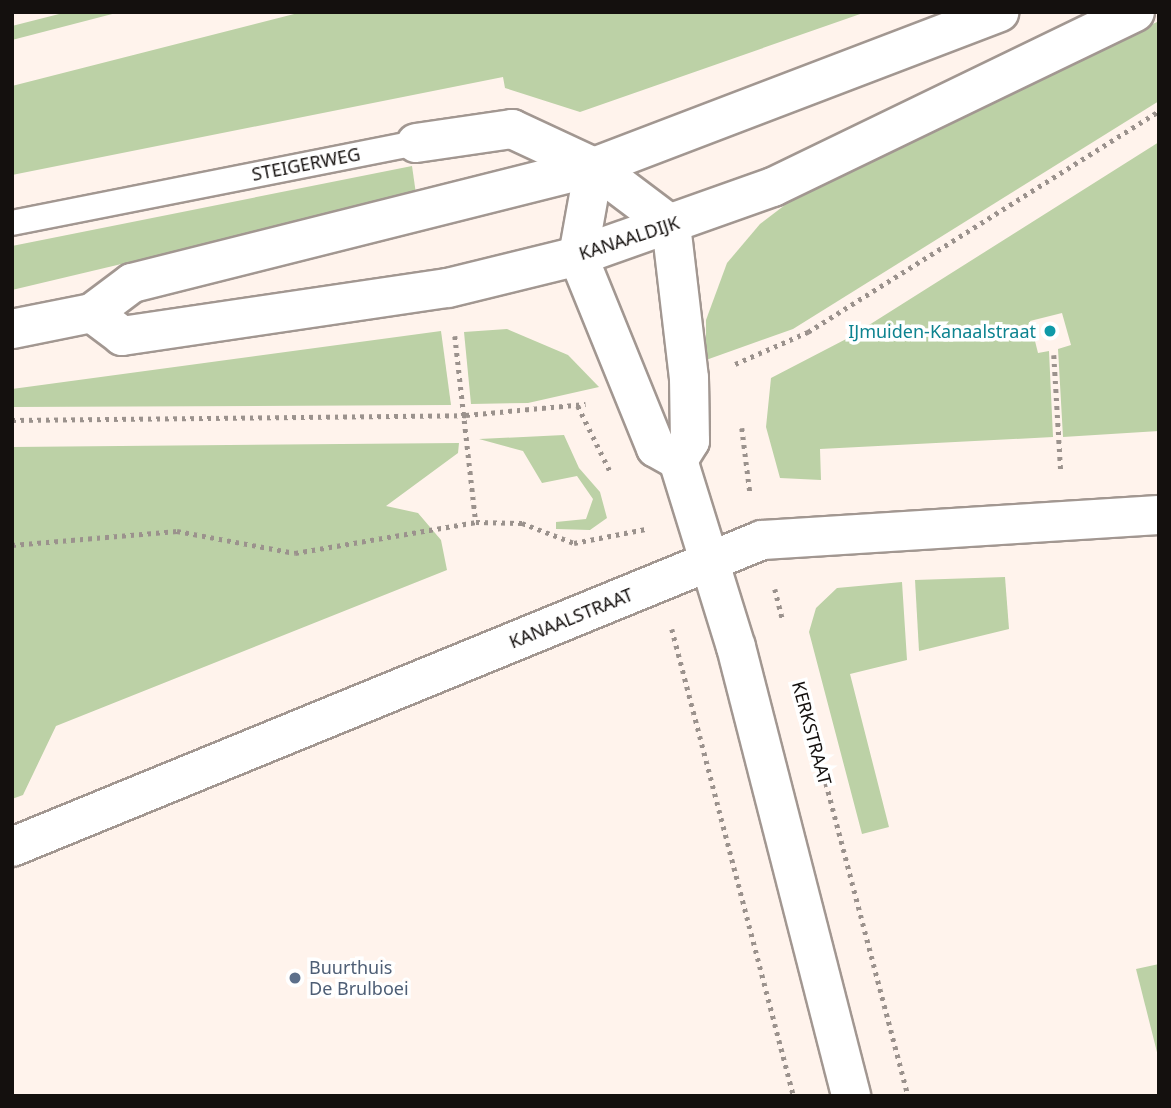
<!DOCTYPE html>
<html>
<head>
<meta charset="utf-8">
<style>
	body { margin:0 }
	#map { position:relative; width:1171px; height:1108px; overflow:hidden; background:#fff3ec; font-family:"Noto Sans",sans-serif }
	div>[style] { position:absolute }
	.green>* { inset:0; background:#bcd1a6 }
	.path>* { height:4.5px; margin-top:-2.25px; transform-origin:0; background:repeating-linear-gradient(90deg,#9b928d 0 3.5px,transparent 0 8.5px) }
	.roads { filter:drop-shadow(2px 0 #a29791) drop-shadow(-2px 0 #a29791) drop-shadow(0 2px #a29791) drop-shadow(0 -2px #a29791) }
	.service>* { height:24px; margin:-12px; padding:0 12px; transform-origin:12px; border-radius:12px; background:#fff }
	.minor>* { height:38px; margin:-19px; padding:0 19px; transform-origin:19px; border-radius:19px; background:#fff }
	.tertiary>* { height:38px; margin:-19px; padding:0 19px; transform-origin:19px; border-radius:19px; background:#fff }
	.dots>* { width:19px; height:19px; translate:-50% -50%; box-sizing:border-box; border:4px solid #fff; border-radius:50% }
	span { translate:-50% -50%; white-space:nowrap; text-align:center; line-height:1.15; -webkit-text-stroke:7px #fff; paint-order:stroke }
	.street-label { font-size:18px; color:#14100e }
	.culture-label { font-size:18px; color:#0d838f }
	.right { translate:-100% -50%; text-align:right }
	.service-label { font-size:18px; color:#4e5e75 }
	.left { translate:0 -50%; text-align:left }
	.frame { position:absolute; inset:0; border:14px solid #14100e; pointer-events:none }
</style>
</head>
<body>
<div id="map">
	<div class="green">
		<div style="clip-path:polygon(67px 12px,120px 12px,12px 40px,12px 26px)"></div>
		<div style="clip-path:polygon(302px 12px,866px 12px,580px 112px,505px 88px,503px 77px,12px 175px,12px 86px)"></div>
		<div style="clip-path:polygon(1159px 21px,1159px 101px,793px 329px,706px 360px,706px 320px,727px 263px,760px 224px,802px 192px)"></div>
		<div style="clip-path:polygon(1159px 142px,1159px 431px,1063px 437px,1058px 349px,1071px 345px,1062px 313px,1030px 321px,1038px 353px,1049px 351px,1053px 437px,820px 449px,821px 480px,780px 478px,766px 427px,771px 378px,850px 337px)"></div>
		<div style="clip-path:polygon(412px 166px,416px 194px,12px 290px,12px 246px)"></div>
		<div style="clip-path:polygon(507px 329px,568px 355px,599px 387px,528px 403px,471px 404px,464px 332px)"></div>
		<div style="clip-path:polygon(441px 331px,451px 405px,12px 407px,12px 389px)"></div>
		<div style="clip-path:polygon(564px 435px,579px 468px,600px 492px,607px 518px,590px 530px,556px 529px,556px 522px,586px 519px,593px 499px,577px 476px,542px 483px,523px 451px,479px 439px)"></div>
		<div style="clip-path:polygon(459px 443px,458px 453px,386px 506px,418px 513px,441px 540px,447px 570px,56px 726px,23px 795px,12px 799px,12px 447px)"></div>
		<div style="clip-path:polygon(1005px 577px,1009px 629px,919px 651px,915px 580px)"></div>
		<div style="clip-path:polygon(902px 582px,907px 660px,850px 674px,889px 827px,862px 834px,809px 632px,816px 608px,837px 588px)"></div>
		<div style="clip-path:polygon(1159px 964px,1159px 1060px,1136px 969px)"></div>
	</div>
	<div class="path">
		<div style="left:455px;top:336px;width:187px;rotate:83.6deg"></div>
		<div style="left:476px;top:522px;width:46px;rotate:1.2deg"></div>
		<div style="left:522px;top:523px;width:56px;rotate:21deg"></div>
		<div style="left:574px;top:543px;width:73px;rotate:-11deg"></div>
		<div style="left:1054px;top:355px;width:118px;rotate:86.6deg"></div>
		<div style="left:735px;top:364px;width:80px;rotate:-23.7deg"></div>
		<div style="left:808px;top:332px;width:415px;rotate:-32.2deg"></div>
		<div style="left:578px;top:406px;width:72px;rotate:63.8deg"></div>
		<div style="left:12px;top:420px;width:454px;rotate:-0.6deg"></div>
		<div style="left:466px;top:415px;width:120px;rotate:-5.3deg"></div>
		<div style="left:742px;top:428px;width:64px;rotate:82.9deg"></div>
		<div style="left:12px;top:545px;width:166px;rotate:-4.8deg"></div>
		<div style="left:177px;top:531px;width:120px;rotate:10.6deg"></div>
		<div style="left:295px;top:553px;width:184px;rotate:-9.7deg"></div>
		<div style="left:775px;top:589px;width:30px;rotate:76deg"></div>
		<div style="left:672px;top:629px;width:483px;rotate:75.4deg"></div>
		<div style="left:824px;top:775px;width:332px;rotate:75.3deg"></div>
	</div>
	<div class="roads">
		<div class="service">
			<div style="left:12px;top:223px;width:412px;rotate:-11.2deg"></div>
		</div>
		<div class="minor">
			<div style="left:416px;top:143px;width:97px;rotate:-8.3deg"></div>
			<div style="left:512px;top:129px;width:90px;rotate:24.9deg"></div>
			<div style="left:12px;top:847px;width:810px;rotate:-22.26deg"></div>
			<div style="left:762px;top:540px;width:398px;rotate:-3.6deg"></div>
		</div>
		<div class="tertiary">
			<div style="left:594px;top:167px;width:90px;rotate:100.2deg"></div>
			<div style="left:578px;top:256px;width:207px;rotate:67.9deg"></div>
			<div style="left:656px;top:448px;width:25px;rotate:29deg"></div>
			<div style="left:678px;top:460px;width:196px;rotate:72.8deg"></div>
			<div style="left:736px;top:647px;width:463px;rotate:75.6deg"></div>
			<div style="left:594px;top:167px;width:96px;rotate:37deg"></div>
			<div style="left:671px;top:225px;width:154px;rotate:83.3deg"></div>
			<div style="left:689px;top:378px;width:63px;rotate:89.1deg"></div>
			<div style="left:690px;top:441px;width:22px;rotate:122deg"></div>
			<div style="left:92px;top:313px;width:38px;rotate:37deg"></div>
			<div style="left:122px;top:336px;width:330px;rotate:-8.4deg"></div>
			<div style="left:448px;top:288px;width:134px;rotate:-13.8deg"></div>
			<div style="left:578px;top:256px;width:207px;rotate:-19.5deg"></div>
			<div style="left:773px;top:187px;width:402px;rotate:-25.8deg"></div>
			<div style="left:12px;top:329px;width:82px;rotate:-11.3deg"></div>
			<div style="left:92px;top:313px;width:50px;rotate:-36.9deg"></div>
			<div style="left:132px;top:283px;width:476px;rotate:-14.1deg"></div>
			<div style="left:594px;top:167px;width:434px;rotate:-20.9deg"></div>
		</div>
	</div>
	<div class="dots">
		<div style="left:1050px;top:331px;background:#0f9aa8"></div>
		<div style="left:295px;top:978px;background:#5c6f8a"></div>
	</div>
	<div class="street-label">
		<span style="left:306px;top:164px;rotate:-11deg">STEIGERWEG</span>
		<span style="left:629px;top:238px;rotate:-18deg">KANAALDIJK</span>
		<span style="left:571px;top:618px;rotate:-22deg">KANAALSTRAAT</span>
		<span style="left:812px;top:733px;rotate:75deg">KERKSTRAAT</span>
	</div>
	<div class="culture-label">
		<span class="right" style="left:1036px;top:331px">IJmuiden-Kanaalstraat</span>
	</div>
	<div class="service-label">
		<span class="left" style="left:309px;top:978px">Buurthuis<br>De Brulboei</span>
	</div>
	<div class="frame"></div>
</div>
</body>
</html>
